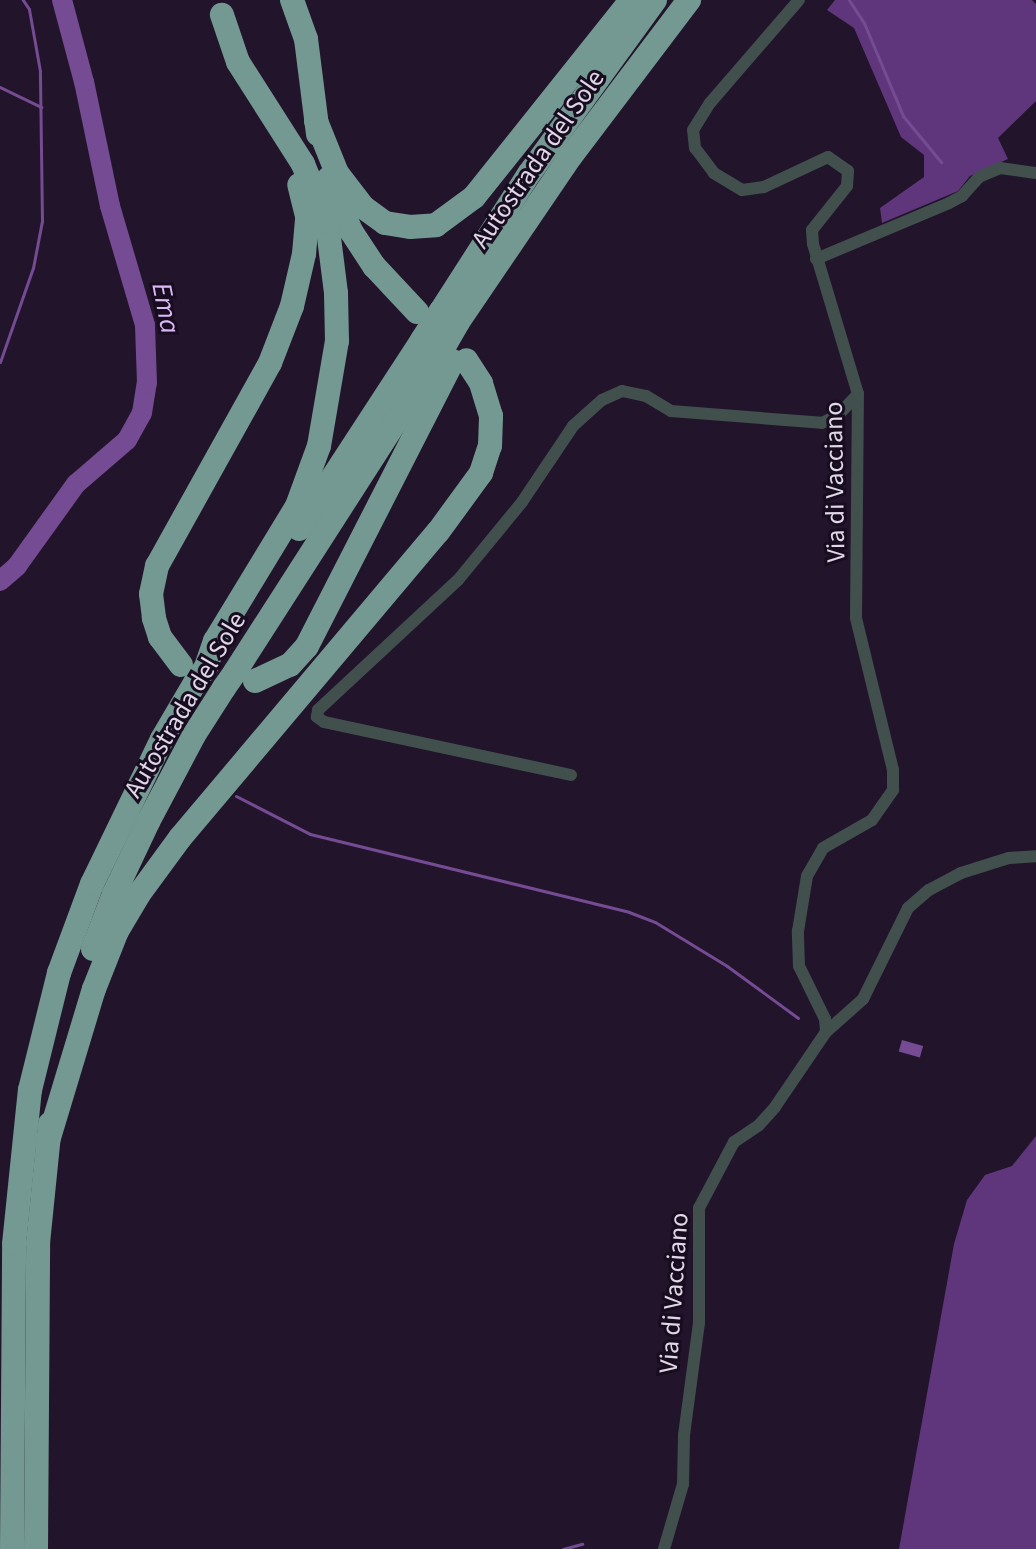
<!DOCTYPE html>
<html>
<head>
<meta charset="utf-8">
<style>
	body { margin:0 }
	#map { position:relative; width:1036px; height:1549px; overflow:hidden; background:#22152b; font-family:"Source Sans 3",sans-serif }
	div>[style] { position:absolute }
	.forest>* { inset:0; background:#5f357b }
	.water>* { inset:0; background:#754b93; transform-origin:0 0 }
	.stream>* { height:3px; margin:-1.5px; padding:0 1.5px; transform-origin:1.5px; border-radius:1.5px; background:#754b93 }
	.river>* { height:20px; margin:-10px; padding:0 10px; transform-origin:10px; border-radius:10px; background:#754b93 }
	.minor>* { height:12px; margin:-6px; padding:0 6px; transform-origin:6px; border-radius:6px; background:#41504d }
	.motorway>* { height:24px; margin:-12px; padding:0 12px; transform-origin:12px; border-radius:12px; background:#739992 }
	.motorway-bridge>* { height:24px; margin:-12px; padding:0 12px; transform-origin:12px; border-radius:12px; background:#739992 }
	span { translate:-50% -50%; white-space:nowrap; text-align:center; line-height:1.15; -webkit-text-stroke:6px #180c21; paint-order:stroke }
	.street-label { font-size:26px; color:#e0d8e7 }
	.water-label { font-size:28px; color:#d9b8f4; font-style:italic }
</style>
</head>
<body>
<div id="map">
	<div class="forest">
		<div style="clip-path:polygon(835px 0,1032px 0,1036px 4px,1036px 101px,998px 138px,1008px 159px,970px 176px,958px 191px,882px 223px,880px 208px,924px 177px,924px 155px,901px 137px,854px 28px,827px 10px)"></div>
		<div style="clip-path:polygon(1036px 1136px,1036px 1549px,899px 1549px,954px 1244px,967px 1200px,985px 1175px,1012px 1166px)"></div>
	</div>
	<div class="water">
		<div style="left:902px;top:1040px;width:22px;height:12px;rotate:16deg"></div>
	</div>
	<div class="stream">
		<div style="left:849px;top:0;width:27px;rotate:57deg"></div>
		<div style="left:864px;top:23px;width:101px;rotate:67.2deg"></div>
		<div style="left:903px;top:116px;width:60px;rotate:50.4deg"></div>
		<div style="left:0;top:87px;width:46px;rotate:26deg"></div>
		<div style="left:0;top:362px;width:100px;rotate:-70.7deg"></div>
		<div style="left:33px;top:268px;width:48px;rotate:-79.2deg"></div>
		<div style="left:42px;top:221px;width:150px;rotate:-90.8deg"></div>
		<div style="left:40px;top:71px;width:63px;rotate:-100.1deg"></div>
		<div style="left:29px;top:9px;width:11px;rotate:-124deg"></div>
		<div style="left:236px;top:796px;width:83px;rotate:27.2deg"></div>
		<div style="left:310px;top:834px;width:328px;rotate:13.7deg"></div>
		<div style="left:629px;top:912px;width:28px;rotate:21deg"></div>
		<div style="left:655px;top:922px;width:84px;rotate:31.4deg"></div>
		<div style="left:727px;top:966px;width:88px;rotate:36.2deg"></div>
		<div style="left:563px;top:1549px;width:20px;rotate:-15deg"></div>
	</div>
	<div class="river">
		<div style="left:0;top:581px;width:23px;rotate:-41deg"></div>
		<div style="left:17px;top:566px;width:101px;rotate:-54.3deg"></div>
		<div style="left:76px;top:484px;width:67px;rotate:-40.8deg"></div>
		<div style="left:127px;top:440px;width:31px;rotate:-61deg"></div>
		<div style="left:142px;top:413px;width:30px;rotate:-81deg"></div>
		<div style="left:147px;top:383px;width:58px;rotate:-92deg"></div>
		<div style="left:145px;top:325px;width:124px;rotate:-106.4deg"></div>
		<div style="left:110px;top:206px;width:127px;rotate:-101.8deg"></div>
		<div style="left:84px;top:82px;width:85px;rotate:-105deg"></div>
	</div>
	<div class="minor">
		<div style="left:816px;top:259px;width:144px;rotate:-22.8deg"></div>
		<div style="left:949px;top:203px;width:15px;rotate:-28deg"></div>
		<div style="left:962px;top:196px;width:25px;rotate:-48deg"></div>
		<div style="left:979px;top:177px;width:23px;rotate:-23deg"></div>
		<div style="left:1000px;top:168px;width:36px;rotate:8deg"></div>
		<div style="left:571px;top:775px;width:253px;rotate:-167.9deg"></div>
		<div style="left:324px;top:722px;width:9px;rotate:-144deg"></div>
		<div style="left:317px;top:717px;width:7px;rotate:-82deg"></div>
		<div style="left:318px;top:710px;width:191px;rotate:-42.9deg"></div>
		<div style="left:458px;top:580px;width:101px;rotate:-50.6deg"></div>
		<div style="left:522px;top:502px;width:92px;rotate:-56.1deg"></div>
		<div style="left:573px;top:426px;width:39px;rotate:-42deg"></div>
		<div style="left:602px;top:400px;width:22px;rotate:-24deg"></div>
		<div style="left:622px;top:391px;width:25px;rotate:12deg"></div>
		<div style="left:646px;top:396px;width:29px;rotate:31deg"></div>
		<div style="left:671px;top:411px;width:151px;rotate:4.5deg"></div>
		<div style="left:822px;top:423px;width:18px;rotate:-27deg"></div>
		<div style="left:838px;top:415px;width:29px;rotate:-46deg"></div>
		<div style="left:826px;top:1032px;width:50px;rotate:-41.7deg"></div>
		<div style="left:863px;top:999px;width:102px;rotate:-63.7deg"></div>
		<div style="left:908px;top:908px;width:28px;rotate:-41deg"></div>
		<div style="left:929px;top:890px;width:36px;rotate:-28deg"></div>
		<div style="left:961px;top:873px;width:50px;rotate:-17.4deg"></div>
		<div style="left:1009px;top:858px;width:27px;rotate:-4deg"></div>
		<div style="left:664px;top:1549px;width:68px;rotate:-73.7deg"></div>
		<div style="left:683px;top:1484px;width:49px;rotate:-88.8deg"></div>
		<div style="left:684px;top:1435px;width:113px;rotate:-82.4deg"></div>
		<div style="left:699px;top:1323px;width:115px;rotate:-90deg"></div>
		<div style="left:699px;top:1208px;width:75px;rotate:-62.1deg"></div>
		<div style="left:734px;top:1142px;width:30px;rotate:-34deg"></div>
		<div style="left:759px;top:1125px;width:24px;rotate:-48deg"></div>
		<div style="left:775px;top:1107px;width:91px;rotate:-55.8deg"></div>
		<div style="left:826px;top:1032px;width:13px;rotate:-94deg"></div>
		<div style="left:825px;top:1019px;width:59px;rotate:-116.1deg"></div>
		<div style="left:799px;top:966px;width:35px;rotate:-92deg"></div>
		<div style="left:798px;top:931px;width:56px;rotate:-80.7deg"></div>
		<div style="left:807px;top:876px;width:32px;rotate:-60deg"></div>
		<div style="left:823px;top:848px;width:56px;rotate:-29.7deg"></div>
		<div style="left:872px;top:820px;width:37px;rotate:-55deg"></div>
		<div style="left:893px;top:790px;width:20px;rotate:-90deg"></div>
		<div style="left:893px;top:770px;width:156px;rotate:-103.7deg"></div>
		<div style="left:856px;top:618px;width:224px;rotate:-89.5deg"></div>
		<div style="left:858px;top:394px;width:157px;rotate:-106.7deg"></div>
		<div style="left:813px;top:244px;width:14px;rotate:-94deg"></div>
		<div style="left:812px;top:230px;width:56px;rotate:-51.5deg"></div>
		<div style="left:847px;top:186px;width:15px;rotate:-86deg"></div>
		<div style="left:848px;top:171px;width:24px;rotate:-145deg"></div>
		<div style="left:828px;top:157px;width:71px;rotate:154.9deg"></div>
		<div style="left:764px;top:187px;width:22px;rotate:172deg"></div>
		<div style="left:742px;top:190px;width:33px;rotate:-149deg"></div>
		<div style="left:714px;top:173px;width:31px;rotate:-127deg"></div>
		<div style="left:695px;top:148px;width:18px;rotate:-96deg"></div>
		<div style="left:693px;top:130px;width:32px;rotate:-58deg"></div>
		<div style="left:710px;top:103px;width:136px;rotate:-49.2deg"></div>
	</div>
	<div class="motorway">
		<div style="left:292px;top:0;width:41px;rotate:70.3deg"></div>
		<div style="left:306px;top:39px;width:96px;rotate:82.8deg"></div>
		<div style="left:316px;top:121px;width:56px;rotate:68deg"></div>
		<div style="left:337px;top:173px;width:43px;rotate:52.6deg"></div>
		<div style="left:363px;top:207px;width:27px;rotate:36deg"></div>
		<div style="left:385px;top:223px;width:25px;rotate:9deg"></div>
		<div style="left:410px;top:227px;width:26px;rotate:-4deg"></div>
		<div style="left:436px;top:225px;width:47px;rotate:-36.4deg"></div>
		<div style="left:474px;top:197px;width:252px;rotate:-51.4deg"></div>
		<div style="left:329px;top:178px;width:57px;rotate:67.5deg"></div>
		<div style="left:351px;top:231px;width:42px;rotate:56.7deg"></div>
		<div style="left:374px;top:266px;width:63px;rotate:46.9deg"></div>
		<div style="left:441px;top:311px;width:163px;rotate:-57.3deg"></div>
		<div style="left:529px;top:174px;width:215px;rotate:-54.1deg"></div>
		<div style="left:458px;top:322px;width:201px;rotate:-55.8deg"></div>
		<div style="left:571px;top:156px;width:196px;rotate:-52.9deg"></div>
		<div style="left:299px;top:529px;width:225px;rotate:-56.9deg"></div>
		<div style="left:181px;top:665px;width:35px;rotate:-127deg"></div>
		<div style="left:160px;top:637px;width:20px;rotate:-108deg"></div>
		<div style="left:154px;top:618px;width:24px;rotate:-97deg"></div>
		<div style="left:151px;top:594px;width:29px;rotate:-78deg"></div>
		<div style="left:157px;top:566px;width:232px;rotate:-60.9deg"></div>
		<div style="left:270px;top:363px;width:61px;rotate:-68.9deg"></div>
		<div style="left:292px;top:306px;width:53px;rotate:-77deg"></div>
		<div style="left:304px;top:254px;width:38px;rotate:-85deg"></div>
		<div style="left:307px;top:216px;width:32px;rotate:-104deg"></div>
		<div style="left:206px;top:667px;width:28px;rotate:-71deg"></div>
		<div style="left:215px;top:641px;width:158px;rotate:-58.7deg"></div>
		<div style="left:297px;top:506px;width:64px;rotate:-69.9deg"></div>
		<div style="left:319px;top:446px;width:107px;rotate:-80.3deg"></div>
		<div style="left:337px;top:341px;width:48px;rotate:-91.2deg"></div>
		<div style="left:336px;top:293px;width:72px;rotate:-97.2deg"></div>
		<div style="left:327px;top:222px;width:63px;rotate:-112.5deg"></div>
		<div style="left:303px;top:164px;width:121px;rotate:-122.5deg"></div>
		<div style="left:238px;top:62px;width:50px;rotate:-108.8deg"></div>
		<div style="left:235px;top:672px;width:383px;rotate:-57.3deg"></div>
		<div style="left:255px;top:681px;width:38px;rotate:-25deg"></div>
		<div style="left:290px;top:665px;width:25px;rotate:-48deg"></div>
		<div style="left:307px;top:646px;width:320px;rotate:-62.9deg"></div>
		<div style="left:93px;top:949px;width:59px;rotate:-69.1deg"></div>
		<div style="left:114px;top:894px;width:80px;rotate:-64.7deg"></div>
		<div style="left:148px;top:822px;width:98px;rotate:-62.1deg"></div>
		<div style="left:194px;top:735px;width:56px;rotate:-57.4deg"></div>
		<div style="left:48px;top:1141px;width:159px;rotate:-73.2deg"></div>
		<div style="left:94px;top:989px;width:62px;rotate:-68.4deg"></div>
		<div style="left:117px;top:931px;width:43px;rotate:-59.3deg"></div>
		<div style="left:139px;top:894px;width:69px;rotate:-53.8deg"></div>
		<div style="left:180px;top:838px;width:400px;rotate:-49.9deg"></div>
		<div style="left:438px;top:532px;width:73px;rotate:-53.9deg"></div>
		<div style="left:481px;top:473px;width:28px;rotate:-72deg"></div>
		<div style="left:490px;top:446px;width:30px;rotate:-88deg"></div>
		<div style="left:491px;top:416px;width:34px;rotate:-107deg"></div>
		<div style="left:481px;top:383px;width:27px;rotate:-123deg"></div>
		<div style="left:12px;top:1549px;width:305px;rotate:-89.6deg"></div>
		<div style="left:14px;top:1244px;width:155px;rotate:-84.1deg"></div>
		<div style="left:30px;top:1090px;width:121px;rotate:-76.1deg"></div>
		<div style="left:59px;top:973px;width:95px;rotate:-69.7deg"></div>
		<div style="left:92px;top:884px;width:161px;rotate:-64.2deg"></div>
		<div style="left:162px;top:739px;width:67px;rotate:-59.6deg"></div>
		<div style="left:36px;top:1549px;width:306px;rotate:-89.6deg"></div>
		<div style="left:38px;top:1243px;width:120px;rotate:-84.2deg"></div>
	</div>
	<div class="motorway-bridge">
		<div style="left:422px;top:340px;width:35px;rotate:-57deg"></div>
		<div style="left:442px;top:350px;width:32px;rotate:-60deg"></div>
		<div style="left:196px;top:681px;width:17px;rotate:-54deg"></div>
		<div style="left:224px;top:688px;width:19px;rotate:-55deg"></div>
	</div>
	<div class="street-label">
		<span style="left:538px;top:159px;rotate:-55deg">Autostrada del Sole</span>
		<span style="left:835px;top:482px;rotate:-91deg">Via di Vacciano</span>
		<span style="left:185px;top:705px;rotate:-59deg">Autostrada del Sole</span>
		<span style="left:674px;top:1293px;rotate:-86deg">Via di Vacciano</span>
	</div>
	<div class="water-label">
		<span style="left:166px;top:308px;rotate:79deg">Ema</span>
	</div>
</div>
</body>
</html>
